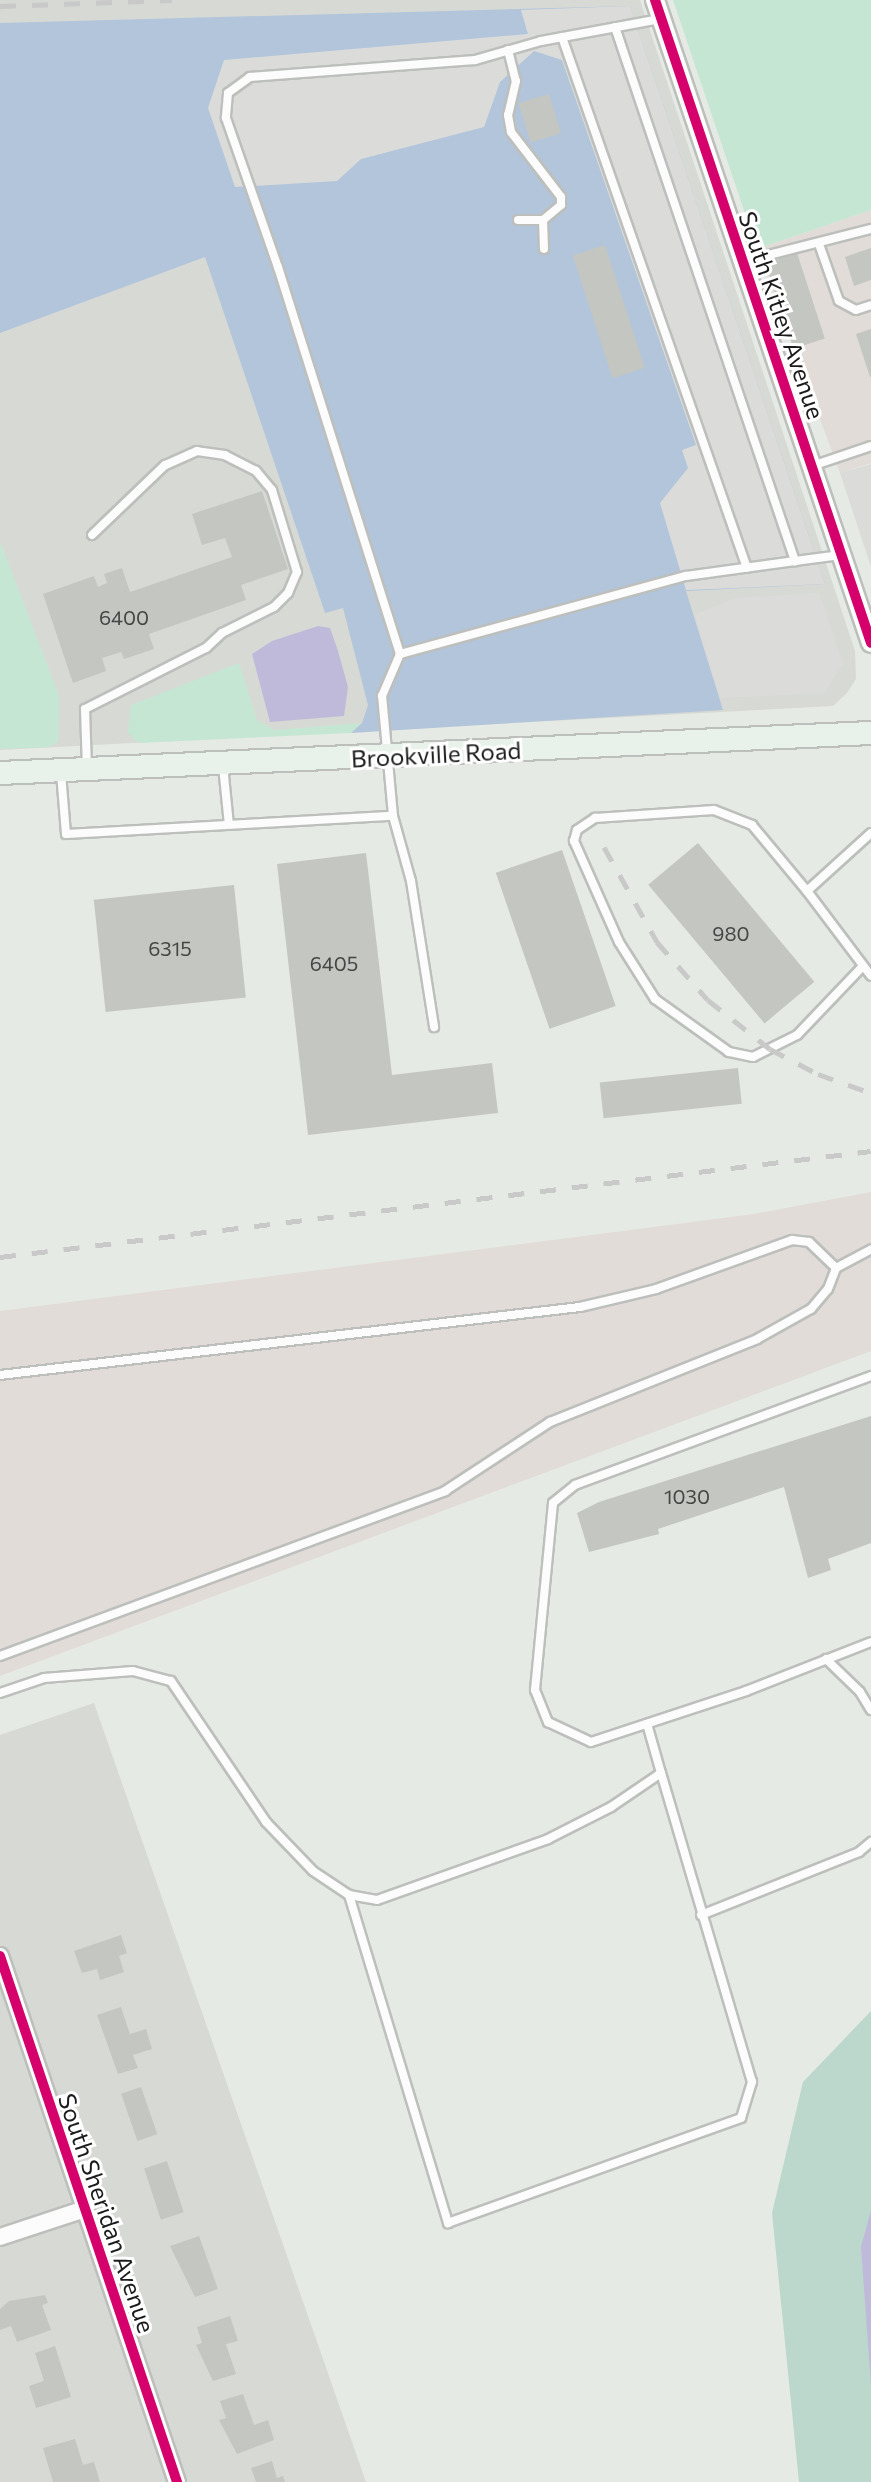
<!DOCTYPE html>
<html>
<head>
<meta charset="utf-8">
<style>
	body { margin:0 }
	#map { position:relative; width:871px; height:2482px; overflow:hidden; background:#e6eae4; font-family:Commissioner,sans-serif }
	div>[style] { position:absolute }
	.residential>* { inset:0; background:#d7d9d5 }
	.industrial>* { inset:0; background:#e1dcd7 }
	.grass>* { inset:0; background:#c6e6d4 }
	.forest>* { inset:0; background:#bcd7cc }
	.pitch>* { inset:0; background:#b2c5db }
	.parking>* { inset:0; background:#dbdcda }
	.water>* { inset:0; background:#c0bada }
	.building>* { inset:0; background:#c4c6c1; transform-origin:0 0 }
	.roads { filter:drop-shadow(2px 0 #bdbfbc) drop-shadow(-2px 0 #bdbfbc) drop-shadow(0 2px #bdbfbc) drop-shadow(0 -2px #bdbfbc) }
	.service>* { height:8px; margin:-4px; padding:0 4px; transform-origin:4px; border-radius:4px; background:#fbfcfb }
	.minor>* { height:16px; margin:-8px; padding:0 8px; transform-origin:8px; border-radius:8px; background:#fbfcfb }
	.tertiary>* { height:18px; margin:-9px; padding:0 9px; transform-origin:9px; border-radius:9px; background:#fbfcfb }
	.secondary>* { height:22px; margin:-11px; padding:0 11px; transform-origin:11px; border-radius:11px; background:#e9f2ea }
	.rail>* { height:5px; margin-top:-2.5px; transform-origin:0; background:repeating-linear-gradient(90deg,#c8c9c8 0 16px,transparent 0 32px) }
	.cycleway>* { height:10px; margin:-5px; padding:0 5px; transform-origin:5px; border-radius:5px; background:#d6006c }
	span { translate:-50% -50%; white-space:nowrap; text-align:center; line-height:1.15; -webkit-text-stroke:6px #fff; paint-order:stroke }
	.number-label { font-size:20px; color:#454644 }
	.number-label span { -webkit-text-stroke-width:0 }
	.street-label { font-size:24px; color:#1b1b1b }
</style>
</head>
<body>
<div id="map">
	<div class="residential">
		<div style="clip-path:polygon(0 0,640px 0,855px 651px,856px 679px,847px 693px,833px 706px,0 750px)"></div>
		<div style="clip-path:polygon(94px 1703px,366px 2482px,0 2482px,0 1735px)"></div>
	</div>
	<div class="industrial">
		<div style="clip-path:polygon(871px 210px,871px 463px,840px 473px,757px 249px)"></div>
		<div style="clip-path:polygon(871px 1192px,871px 1351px,0 1676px,0 1311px,754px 1214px)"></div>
	</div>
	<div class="grass">
		<div style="clip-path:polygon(673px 0,871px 0,871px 210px,757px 249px)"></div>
		<div style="clip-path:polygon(0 541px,59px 696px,58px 742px,49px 747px,0 749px)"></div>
		<div style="clip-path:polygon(239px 663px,257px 720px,274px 730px,362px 723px,351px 733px,139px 743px,128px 733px,131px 705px)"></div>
	</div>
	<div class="forest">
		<div style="clip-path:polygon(871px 2011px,871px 2482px,799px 2482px,772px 2213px,803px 2082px)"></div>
	</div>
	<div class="pitch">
		<div style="clip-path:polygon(630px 6px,825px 584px,686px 591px,723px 710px,351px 733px,362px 723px,368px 705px,343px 608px,325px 613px,205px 257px,0 333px,0 23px)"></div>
	</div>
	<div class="parking">
		<div style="clip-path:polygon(630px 6px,825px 584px,686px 590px,660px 503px,688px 468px,682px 450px,696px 445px,562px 60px,534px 51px,500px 82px,484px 127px,361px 159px,337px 181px,235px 187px,208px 108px,224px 60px,528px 34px,521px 10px)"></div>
		<div style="clip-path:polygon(871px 464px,871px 567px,840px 473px)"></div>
		<div style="clip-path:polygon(819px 593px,843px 664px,824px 693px,720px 698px,695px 615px,735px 598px)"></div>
	</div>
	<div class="water">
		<div style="clip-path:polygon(318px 626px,330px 628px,338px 651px,348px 687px,344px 716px,270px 722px,252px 654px,272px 641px)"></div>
		<div style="clip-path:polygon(871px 2210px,871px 2385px,861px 2247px)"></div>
	</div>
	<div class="building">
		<div style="left:549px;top:94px;width:41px;height:32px;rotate:73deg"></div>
		<div style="left:605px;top:245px;width:129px;height:34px;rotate:72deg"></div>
		<div style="clip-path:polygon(871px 248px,871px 280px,854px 286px,845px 257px)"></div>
		<div style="left:797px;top:253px;width:90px;height:33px;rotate:72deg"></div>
		<div style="clip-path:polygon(871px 329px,871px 377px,870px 377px,856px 334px)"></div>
		<div style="clip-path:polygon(262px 491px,288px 569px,241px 585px,246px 600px,149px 634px,154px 649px,124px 659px,121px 652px,102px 658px,106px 671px,73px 683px,43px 594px,94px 576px,98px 587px,107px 583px,104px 574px,122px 568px,130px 592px,232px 557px,225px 538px,202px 545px,192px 514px)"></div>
		<div style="left:698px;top:843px;width:181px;height:65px;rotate:50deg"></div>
		<div style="left:562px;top:850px;width:165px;height:70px;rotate:71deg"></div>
		<div style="clip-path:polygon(366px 853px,392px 1075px,492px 1063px,498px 1113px,308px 1135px,277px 864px)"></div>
		<div style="left:234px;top:885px;width:113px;height:141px;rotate:84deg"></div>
		<div style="left:738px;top:1068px;width:36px;height:139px;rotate:84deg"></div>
		<div style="clip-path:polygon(871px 1416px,871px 1543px,828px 1559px,831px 1570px,808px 1578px,784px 1487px,658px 1529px,659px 1534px,589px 1552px,577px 1513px,599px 1502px)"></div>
		<div style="clip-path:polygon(121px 1935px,127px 1953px,119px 1956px,124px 1972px,100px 1980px,97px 1969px,82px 1973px,74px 1951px)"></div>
		<div style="clip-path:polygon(121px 2007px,130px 2034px,146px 2029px,152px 2049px,133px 2055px,138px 2068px,118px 2074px,97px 2015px)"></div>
		<div style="left:141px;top:2087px;width:50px;height:21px;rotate:71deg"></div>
		<div style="left:167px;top:2161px;width:54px;height:24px;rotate:72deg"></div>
		<div style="clip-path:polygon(199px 2236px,218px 2289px,195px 2297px,170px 2246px)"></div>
		<div style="clip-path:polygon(45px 2295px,48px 2303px,42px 2305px,51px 2330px,17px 2342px,11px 2326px,0 2330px,0 2309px,9px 2301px)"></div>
		<div style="clip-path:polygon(230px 2316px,238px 2341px,226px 2344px,236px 2374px,213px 2381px,196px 2345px,202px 2343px,197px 2327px)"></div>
		<div style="clip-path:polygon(55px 2346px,71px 2397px,36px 2408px,29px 2386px,44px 2381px,35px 2353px)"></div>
		<div style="clip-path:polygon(243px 2394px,254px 2425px,268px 2420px,274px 2440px,237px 2454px,219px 2420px,226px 2418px,220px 2401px)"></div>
		<div style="clip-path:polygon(75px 2439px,83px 2465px,94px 2462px,100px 2482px,53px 2482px,43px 2448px)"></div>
		<div style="clip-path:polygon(272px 2461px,277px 2478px,283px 2476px,285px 2482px,256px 2482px,251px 2468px)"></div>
	</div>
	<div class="roads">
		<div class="service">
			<div style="left:660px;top:19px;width:121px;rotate:169.5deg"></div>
			<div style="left:541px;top:41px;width:69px;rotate:163.9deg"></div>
			<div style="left:475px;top:60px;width:226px;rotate:175.7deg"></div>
			<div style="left:250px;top:77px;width:27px;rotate:144deg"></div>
			<div style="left:228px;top:93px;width:25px;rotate:95deg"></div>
			<div style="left:226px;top:118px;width:158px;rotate:70.8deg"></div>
			<div style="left:278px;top:267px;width:406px;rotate:72.5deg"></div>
			<div style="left:400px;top:654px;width:296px;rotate:-15.3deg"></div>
			<div style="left:686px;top:576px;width:110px;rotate:-7.8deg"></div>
			<div style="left:615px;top:27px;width:564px;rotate:71.37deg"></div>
			<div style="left:795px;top:561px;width:46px;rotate:-7.4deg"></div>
			<div style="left:562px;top:37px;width:562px;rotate:70.79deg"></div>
			<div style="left:508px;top:50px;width:32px;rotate:76deg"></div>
			<div style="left:516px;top:81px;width:35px;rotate:103deg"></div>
			<div style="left:508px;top:115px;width:17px;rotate:80deg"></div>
			<div style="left:511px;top:132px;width:82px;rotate:52.4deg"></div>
			<div style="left:561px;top:197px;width:8px;rotate:90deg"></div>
			<div style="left:561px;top:205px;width:23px;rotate:140deg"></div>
			<div style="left:543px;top:220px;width:25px;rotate:180deg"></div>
			<div style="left:543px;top:220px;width:29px;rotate:88deg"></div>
			<div style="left:819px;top:244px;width:60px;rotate:70.7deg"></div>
			<div style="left:839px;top:301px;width:19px;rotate:28deg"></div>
			<div style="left:856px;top:310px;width:16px;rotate:-18deg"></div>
			<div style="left:745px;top:261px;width:130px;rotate:-14.3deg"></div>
			<div style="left:812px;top:466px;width:62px;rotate:-18.7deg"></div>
			<div style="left:223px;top:766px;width:59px;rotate:84.2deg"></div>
			<div style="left:87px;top:769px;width:60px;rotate:-91.9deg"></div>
			<div style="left:85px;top:709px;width:136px;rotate:-26.8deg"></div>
			<div style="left:206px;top:648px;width:22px;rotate:-43deg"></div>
			<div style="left:222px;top:633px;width:58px;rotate:-26.6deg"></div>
			<div style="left:274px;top:607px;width:20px;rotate:-45deg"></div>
			<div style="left:288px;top:593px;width:23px;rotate:-67deg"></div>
			<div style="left:297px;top:572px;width:86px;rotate:-107deg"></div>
			<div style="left:272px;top:490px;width:25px;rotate:-130deg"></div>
			<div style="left:256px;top:471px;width:35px;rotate:-153deg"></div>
			<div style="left:225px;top:455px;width:28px;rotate:-172deg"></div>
			<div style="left:197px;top:451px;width:35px;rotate:156deg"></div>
			<div style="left:165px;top:465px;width:101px;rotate:136.2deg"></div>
			<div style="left:61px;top:773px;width:61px;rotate:85.3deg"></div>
			<div style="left:66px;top:834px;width:327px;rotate:-3.2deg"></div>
			<div style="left:393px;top:816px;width:121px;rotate:-95.2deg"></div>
			<div style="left:382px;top:696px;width:46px;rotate:-66.8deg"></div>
			<div style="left:393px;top:816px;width:67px;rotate:74.5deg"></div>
			<div style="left:411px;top:881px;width:148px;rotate:81deg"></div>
			<div style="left:807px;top:891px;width:106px;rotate:53deg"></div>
			<div style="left:863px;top:966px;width:95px;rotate:133.7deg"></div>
			<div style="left:797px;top:1035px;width:49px;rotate:153.4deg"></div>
			<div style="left:753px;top:1057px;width:25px;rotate:-168deg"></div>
			<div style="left:729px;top:1052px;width:91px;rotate:-144.4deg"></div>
			<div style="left:655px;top:999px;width:67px;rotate:-122.3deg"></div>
			<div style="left:619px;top:942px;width:111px;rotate:-114deg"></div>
			<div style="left:574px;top:841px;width:11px;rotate:-75deg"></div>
			<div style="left:577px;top:830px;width:22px;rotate:-34deg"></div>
			<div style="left:595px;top:818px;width:119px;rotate:-3.8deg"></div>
			<div style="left:714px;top:810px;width:41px;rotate:21.5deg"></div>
			<div style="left:752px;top:825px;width:86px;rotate:50.2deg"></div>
			<div style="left:807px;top:891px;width:86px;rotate:-42.2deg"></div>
			<div style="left:0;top:1375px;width:584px;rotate:-6.69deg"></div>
			<div style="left:580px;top:1307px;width:78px;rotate:-13.3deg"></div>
			<div style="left:656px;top:1289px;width:145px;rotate:-19.8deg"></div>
			<div style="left:792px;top:1240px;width:17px;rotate:7deg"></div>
			<div style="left:809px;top:1242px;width:37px;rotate:44deg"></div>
			<div style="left:871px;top:1376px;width:315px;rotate:159.8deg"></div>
			<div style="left:575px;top:1485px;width:28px;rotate:141deg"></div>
			<div style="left:553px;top:1503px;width:188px;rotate:95.5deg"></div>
			<div style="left:535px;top:1690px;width:35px;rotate:68deg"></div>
			<div style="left:548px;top:1722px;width:47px;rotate:24.9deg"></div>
			<div style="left:591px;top:1742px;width:163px;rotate:-18.2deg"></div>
			<div style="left:746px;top:1691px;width:134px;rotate:-21.4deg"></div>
			<div style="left:0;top:1656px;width:475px;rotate:-20.3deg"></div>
			<div style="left:445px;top:1491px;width:126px;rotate:-33.3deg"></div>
			<div style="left:550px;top:1422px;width:223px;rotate:-21.8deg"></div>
			<div style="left:757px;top:1339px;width:62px;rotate:-29.1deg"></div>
			<div style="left:811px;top:1309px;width:26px;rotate:-50deg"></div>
			<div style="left:828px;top:1289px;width:22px;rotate:-69deg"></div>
			<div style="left:836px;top:1268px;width:40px;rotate:-28deg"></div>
			<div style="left:826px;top:1659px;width:47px;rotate:44.1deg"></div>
			<div style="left:860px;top:1692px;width:21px;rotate:59deg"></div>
			<div style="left:0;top:1693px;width:46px;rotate:-18.8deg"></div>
			<div style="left:44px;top:1678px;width:89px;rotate:-4.5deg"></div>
			<div style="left:133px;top:1671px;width:39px;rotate:15deg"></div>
			<div style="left:171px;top:1681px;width:170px;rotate:56deg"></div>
			<div style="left:266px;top:1822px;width:68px;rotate:46.2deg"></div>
			<div style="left:313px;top:1871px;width:43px;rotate:33.7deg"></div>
			<div style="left:349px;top:1895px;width:28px;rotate:10deg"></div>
			<div style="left:377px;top:1900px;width:182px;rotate:-19.6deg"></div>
			<div style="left:548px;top:1839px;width:71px;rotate:-26.9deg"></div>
			<div style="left:611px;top:1807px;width:60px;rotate:-34.2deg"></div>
			<div style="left:661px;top:1773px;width:51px;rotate:-105.9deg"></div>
			<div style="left:349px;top:1895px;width:343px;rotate:73.2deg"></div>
			<div style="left:448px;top:2223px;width:311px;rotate:-19.7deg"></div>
			<div style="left:741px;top:2118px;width:38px;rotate:-73deg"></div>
			<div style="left:752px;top:2082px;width:322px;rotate:-106.4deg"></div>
			<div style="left:701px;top:1915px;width:170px;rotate:-21.7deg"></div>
			<div style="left:859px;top:1852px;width:16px;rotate:-40deg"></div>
		</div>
		<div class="minor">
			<div style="left:0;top:1956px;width:555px;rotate:71.4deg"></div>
			<div style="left:0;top:2237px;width:89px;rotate:-18.2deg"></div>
		</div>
		<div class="tertiary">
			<div style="left:655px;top:0;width:678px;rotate:71.43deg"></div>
		</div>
		<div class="secondary">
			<div style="left:0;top:773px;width:872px;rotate:-2.63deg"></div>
		</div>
	</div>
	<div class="rail">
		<div style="left:0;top:6px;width:172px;rotate:-2deg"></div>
		<div style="left:604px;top:847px;width:109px;rotate:60.8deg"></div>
		<div style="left:657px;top:942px;width:77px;rotate:48.7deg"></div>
		<div style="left:708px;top:1000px;width:79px;rotate:38.3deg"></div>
		<div style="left:770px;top:1049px;width:54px;rotate:27.5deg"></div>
		<div style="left:818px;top:1074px;width:56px;rotate:19.7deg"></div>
		<div style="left:0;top:1257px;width:877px;rotate:-6.94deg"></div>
	</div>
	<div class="cycleway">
		<div style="left:655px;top:0;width:678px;rotate:71.43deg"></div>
		<div style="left:0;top:1956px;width:555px;rotate:71.4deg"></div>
	</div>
	<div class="number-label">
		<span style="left:124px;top:617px">6400</span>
		<span style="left:731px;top:933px">980</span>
		<span style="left:170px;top:948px">6315</span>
		<span style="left:334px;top:963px">6405</span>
		<span style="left:687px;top:1496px">1030</span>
	</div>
	<div class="street-label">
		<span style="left:782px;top:315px;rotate:71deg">South Kitley Avenue</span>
		<span style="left:436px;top:754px;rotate:-3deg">Brookville Road</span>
		<span style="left:107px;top:2213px;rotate:71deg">South Sheridan Avenue</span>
	</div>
</div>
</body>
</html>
